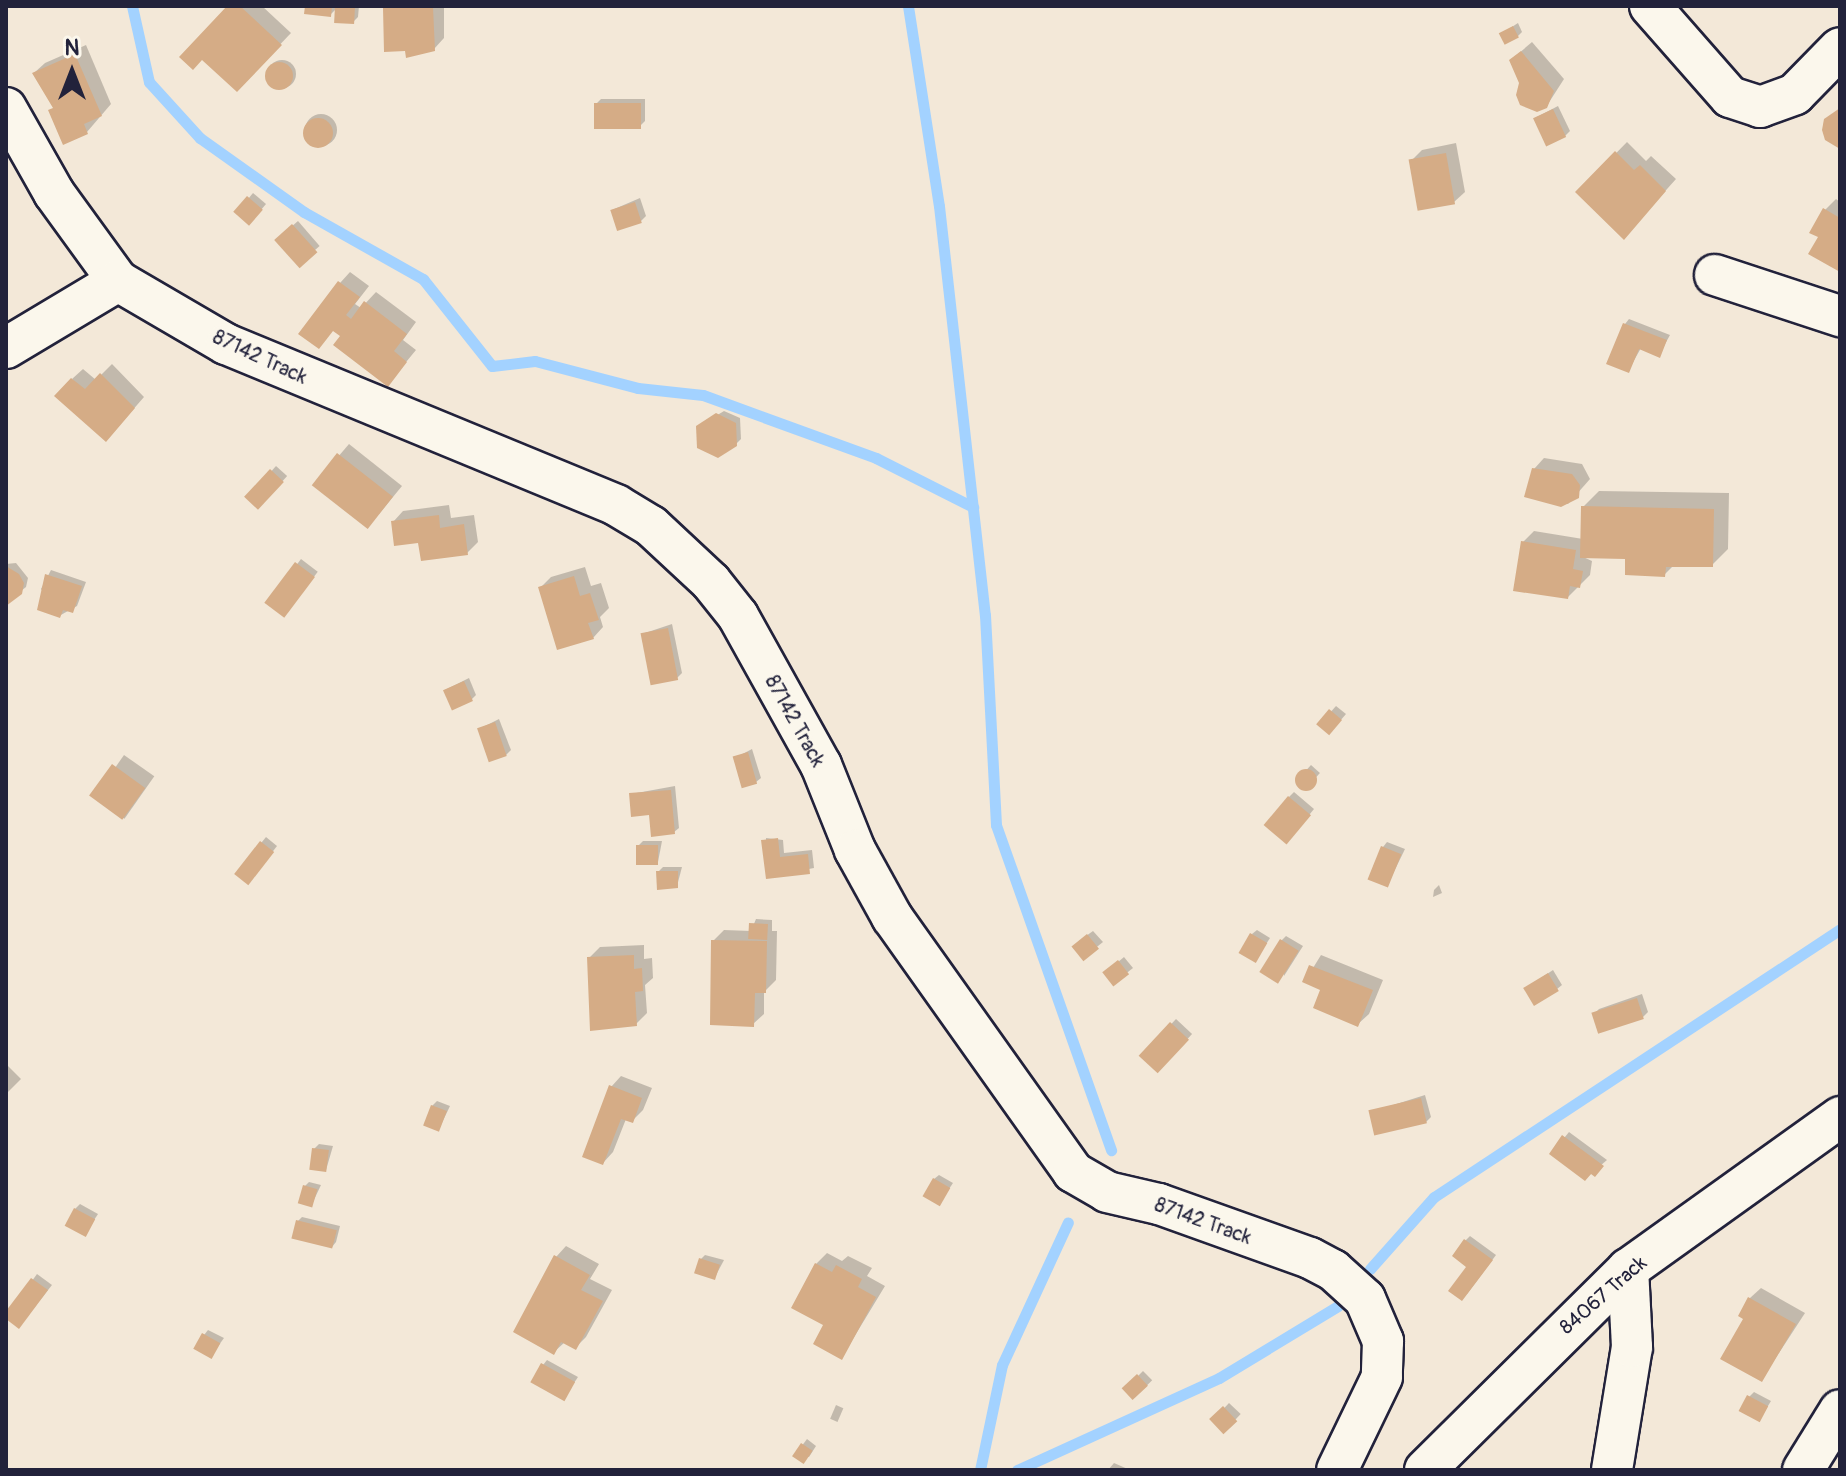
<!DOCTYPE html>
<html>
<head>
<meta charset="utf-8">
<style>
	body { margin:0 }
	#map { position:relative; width:1846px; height:1476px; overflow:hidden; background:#f3e8d8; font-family:Pangolin,sans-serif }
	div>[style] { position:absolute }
	.shadow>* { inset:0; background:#0003; transform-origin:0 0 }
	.round { border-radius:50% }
	.stream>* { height:11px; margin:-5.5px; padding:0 5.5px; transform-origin:5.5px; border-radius:5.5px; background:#a3d2ff }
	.building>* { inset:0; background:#d5ac86; transform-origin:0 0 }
	.roads { filter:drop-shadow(2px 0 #22223b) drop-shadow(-2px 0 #22223b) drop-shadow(0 2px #22223b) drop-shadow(0 -2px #22223b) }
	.minor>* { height:40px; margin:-20px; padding:0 20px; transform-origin:20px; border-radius:20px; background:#fbf7ec }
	span { translate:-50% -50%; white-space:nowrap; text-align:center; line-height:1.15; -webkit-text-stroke:6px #fbf7ec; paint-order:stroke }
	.street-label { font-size:20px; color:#22223b }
	.frame { position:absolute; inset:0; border:8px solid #22223b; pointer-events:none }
	.north { position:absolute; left:32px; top:32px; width:80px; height:80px; -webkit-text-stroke:6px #fbf7ec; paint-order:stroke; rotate:0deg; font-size:22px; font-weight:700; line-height:32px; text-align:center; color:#22223b }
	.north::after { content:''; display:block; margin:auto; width:28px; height:36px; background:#22223b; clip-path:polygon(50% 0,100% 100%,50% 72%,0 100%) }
</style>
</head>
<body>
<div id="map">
	<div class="shadow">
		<div style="clip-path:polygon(229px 6px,262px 6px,291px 33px,237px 90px)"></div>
		<div style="clip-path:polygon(307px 6px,359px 6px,358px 17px,353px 22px,337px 8px,330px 15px)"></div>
		<div style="clip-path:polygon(387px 6px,444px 6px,444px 38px,434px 49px)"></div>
		<div style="clip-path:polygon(1518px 23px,1522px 32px,1517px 37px,1501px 34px)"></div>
		<div style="clip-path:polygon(1532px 42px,1564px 79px,1546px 107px,1521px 83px,1511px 60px)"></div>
		<div style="clip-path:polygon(86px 45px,111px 104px,87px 132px,54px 107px,34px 73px,45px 63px)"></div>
		<div class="round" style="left:268px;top:60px;width:28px;height:28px"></div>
		<div style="clip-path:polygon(601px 99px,645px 99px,645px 121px,640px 126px,596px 104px)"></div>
		<div style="clip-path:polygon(1558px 106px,1570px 131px,1565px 136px,1535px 118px)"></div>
		<div class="round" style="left:305px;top:114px;width:32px;height:32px"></div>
		<div style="clip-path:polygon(1627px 142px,1646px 161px,1651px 156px,1676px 179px,1634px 226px,1578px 192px)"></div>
		<div style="clip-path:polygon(1456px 143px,1465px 192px,1454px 202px,1411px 161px,1422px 150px)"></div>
		<div style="left:253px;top:193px;width:17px;height:25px;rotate:40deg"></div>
		<div style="clip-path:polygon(640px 198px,646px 216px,641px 221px,612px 210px)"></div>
		<div style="clip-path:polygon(1836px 199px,1840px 202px,1840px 270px,1821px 236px,1825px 210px)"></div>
		<div style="left:298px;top:221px;width:33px;height:28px;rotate:49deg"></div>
		<div style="clip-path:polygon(350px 272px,369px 286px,355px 304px,361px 308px,376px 292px,416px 322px,403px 340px,416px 350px,388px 384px,342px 336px,340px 283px)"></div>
		<div style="clip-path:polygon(1629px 319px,1670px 335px,1659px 355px,1641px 348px,1628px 371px,1625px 324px)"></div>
		<div style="clip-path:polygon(112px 364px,144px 397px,117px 428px,72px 379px,83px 369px,96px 380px)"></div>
		<div style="clip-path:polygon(724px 411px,740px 418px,741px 439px,736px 444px,701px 425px)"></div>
		<div style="clip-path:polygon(349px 444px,402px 486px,379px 514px,314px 485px)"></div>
		<div style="clip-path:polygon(1544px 458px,1582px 464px,1590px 479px,1568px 504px,1527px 496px,1534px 469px)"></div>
		<div style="left:276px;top:466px;width:15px;height:42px;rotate:42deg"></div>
		<div style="clip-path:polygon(1599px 491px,1729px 493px,1728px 549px,1712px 565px,1674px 565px,1664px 575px,1627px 558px,1581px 556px,1592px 561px,1590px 575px,1568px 597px,1523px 542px,1534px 531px,1583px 539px,1583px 507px)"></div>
		<div style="clip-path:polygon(449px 505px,451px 518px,474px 515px,478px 542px,467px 553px,420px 541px,393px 522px,403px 511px)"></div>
		<div style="left:301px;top:559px;width:21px;height:55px;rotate:37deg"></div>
		<div style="clip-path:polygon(16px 563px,28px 578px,26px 587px,6px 603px,6px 564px)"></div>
		<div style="clip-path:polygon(585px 567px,591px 586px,601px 583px,609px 608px,600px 617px,603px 627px,593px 638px,540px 588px,551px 577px)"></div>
		<div style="clip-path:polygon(51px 570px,86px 582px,77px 606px,59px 616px,41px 589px)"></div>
		<div style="clip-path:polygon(672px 624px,682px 673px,677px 678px,642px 634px)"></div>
		<div style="clip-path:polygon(469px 678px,476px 695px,471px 700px,445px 690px)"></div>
		<div style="clip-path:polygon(1336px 706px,1346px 714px,1334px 728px,1319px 725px)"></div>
		<div style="clip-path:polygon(499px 719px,511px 750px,506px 755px,479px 729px)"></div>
		<div style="clip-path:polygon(752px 749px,761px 778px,756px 782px,735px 758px)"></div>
		<div style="left:124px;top:755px;width:37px;height:52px;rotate:35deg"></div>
		<div style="left:1311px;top:765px;width:12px;height:21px;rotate:42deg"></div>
		<div style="clip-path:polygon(675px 786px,679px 828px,674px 832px,631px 794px)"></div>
		<div style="clip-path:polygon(1294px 792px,1314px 809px,1292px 836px,1289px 797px)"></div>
		<div style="clip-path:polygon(266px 837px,277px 846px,252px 878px,236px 874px)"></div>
		<div style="clip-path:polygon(766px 838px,783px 840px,784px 853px,812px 850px,814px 868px,767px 877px)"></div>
		<div style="clip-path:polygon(643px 841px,662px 841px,658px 862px,638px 846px)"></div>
		<div style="clip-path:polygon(1387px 842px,1405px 849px,1387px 886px,1383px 847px)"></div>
		<div style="clip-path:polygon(663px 867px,682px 867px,677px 886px,658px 872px)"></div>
		<div style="clip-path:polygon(1439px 885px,1442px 893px,1433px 897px,1434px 890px)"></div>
		<div style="clip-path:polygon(756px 919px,772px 920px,772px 931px,777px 931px,776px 980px,764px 992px,764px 1014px,753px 1024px,713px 941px,724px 930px,751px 931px)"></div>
		<div style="clip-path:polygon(1257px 930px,1270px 938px,1259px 955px,1252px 934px)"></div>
		<div style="clip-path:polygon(1093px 931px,1103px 942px,1083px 958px,1079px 941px)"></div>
		<div style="clip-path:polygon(1286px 936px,1303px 946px,1284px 976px,1281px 941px)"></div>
		<div style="clip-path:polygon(644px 945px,644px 959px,652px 958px,653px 978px,645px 985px,647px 1013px,636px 1024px,589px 958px,600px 947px)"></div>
		<div style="clip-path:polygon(1321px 955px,1383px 980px,1369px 1014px,1358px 1024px,1323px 989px,1305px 981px)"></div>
		<div style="clip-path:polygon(1124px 957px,1133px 968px,1114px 983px,1111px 968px)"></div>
		<div style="clip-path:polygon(1553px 970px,1562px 985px,1557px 989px,1526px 988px)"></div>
		<div style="clip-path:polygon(1642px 994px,1648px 1012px,1643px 1017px,1601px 1032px,1594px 1014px,1599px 1009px)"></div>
		<div style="left:1176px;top:1019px;width:22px;height:50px;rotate:43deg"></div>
		<div style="clip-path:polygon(6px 1064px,21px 1079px,6px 1094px)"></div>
		<div style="clip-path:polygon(621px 1076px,652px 1088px,643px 1110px,632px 1121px,626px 1119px,613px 1152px,603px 1163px,611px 1087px)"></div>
		<div style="clip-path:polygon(1425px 1095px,1431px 1117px,1426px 1122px,1371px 1112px)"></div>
		<div style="clip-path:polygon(437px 1101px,450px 1106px,439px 1129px,432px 1106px)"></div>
		<div style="clip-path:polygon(1569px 1132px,1607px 1160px,1585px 1179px,1552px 1153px)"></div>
		<div style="clip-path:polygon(319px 1144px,333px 1146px,326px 1170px,314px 1149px)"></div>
		<div style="clip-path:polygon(939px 1175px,953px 1183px,943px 1198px,934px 1179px)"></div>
		<div style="clip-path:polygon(309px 1182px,321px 1185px,312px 1204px,305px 1186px)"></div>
		<div style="clip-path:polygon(80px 1204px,98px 1214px,85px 1234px,75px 1209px)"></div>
		<div style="clip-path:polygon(302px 1217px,340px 1226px,336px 1242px,332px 1247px,298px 1221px)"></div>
		<div style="clip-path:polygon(1470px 1236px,1496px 1255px,1467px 1294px,1465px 1241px)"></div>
		<div style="clip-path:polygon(566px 1246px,599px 1264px,590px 1279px,612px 1290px,586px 1337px,576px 1347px,565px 1342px,554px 1352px,556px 1257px)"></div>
		<div style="clip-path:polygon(827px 1253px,842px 1261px,848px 1256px,872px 1268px,867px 1276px,885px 1286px,842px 1357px,826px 1324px,816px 1264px)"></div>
		<div style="clip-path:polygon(705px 1255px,724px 1260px,715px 1277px,700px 1260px)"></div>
		<div style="clip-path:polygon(37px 1274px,52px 1285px,23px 1322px,6px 1317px)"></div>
		<div style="clip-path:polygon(1761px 1288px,1805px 1313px,1762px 1379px,1746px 1319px,1750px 1298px)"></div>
		<div style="clip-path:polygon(208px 1330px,224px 1338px,211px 1356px,204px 1335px)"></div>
		<div style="clip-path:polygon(547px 1360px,578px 1377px,564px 1398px,543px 1365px)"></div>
		<div style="left:1143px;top:1371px;width:13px;height:25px;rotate:45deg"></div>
		<div style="clip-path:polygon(1754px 1392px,1771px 1401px,1760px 1419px,1749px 1397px)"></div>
		<div style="left:1229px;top:1403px;width:16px;height:24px;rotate:43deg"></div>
		<div style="left:836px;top:1405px;width:8px;height:15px;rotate:23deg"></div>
		<div style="clip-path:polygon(807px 1439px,816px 1446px,809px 1457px,795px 1455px)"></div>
		<div style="clip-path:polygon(1114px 1463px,1130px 1470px,1108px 1470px)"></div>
	</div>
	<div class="stream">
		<div style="left:132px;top:6px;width:78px;rotate:77.4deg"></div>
		<div style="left:149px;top:82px;width:76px;rotate:47.7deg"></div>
		<div style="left:200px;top:138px;width:128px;rotate:35.4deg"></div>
		<div style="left:304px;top:212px;width:137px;rotate:29.4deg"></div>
		<div style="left:423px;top:279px;width:111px;rotate:51.6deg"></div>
		<div style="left:492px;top:366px;width:43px;rotate:-6.6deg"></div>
		<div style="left:535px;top:361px;width:106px;rotate:14.7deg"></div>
		<div style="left:638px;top:388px;width:65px;rotate:6.1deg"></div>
		<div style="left:703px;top:395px;width:184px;rotate:20deg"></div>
		<div style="left:876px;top:458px;width:109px;rotate:26.8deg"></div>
		<div style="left:908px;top:6px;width:202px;rotate:81.2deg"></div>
		<div style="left:939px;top:206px;width:412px;rotate:83.6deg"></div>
		<div style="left:985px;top:615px;width:210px;rotate:87deg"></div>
		<div style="left:996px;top:825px;width:345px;rotate:70.5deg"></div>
		<div style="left:1370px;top:1269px;width:96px;rotate:-48.4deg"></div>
		<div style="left:1434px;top:1197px;width:486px;rotate:-33.4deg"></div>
		<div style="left:980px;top:1470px;width:107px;rotate:-78.2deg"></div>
		<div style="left:1002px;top:1365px;width:157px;rotate:-65.2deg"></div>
		<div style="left:1017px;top:1470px;width:222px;rotate:-24.5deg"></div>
		<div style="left:1219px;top:1378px;width:139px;rotate:-31.2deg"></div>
	</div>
	<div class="building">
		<div style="clip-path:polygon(227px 6px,240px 6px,282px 45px,237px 92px,202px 60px,193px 70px,179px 57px)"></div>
		<div style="clip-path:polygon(305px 6px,332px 6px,331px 17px,304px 14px)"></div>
		<div style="left:335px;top:6px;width:20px;height:17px;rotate:3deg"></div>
		<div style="clip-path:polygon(433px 7px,435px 51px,406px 58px,405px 51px,384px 52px,383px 8px)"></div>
		<div style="left:1513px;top:26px;width:13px;height:16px;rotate:63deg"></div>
		<div style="clip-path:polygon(1521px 51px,1554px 91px,1547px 108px,1537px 112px,1520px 105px,1516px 95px,1519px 83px,1509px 60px)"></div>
		<div style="clip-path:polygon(75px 54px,102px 116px,84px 124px,88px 134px,63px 145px,48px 110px,53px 108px,32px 73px)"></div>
		<div class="round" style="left:265px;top:62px;width:28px;height:28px"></div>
		<div style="left:594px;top:103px;width:47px;height:26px"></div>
		<div style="clip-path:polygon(1840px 108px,1840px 149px,1825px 140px,1822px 130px,1824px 119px)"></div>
		<div style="left:1553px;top:109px;width:31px;height:22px;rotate:65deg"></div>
		<div class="round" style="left:303px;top:118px;width:30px;height:30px"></div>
		<div style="clip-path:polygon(1615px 151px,1634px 170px,1640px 165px,1666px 191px,1624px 240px,1575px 192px)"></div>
		<div style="left:1446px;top:153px;width:52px;height:38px;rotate:80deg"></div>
		<div style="left:247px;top:196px;width:21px;height:21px;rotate:41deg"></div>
		<div style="left:635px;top:202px;width:22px;height:26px;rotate:72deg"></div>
		<div style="clip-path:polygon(1823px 208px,1840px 218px,1840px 272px,1808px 254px,1818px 237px,1809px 233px)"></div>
		<div style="left:292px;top:224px;width:38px;height:24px;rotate:48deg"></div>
		<div style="clip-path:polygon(338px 281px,360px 297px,346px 315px,351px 319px,364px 301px,407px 334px,394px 351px,407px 362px,388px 387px,333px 345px,340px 336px,333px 331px,319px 349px,298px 334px)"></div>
		<div style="clip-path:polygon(1623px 323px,1667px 340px,1660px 358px,1639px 349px,1629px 373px,1606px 364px)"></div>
		<div style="clip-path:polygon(100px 373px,135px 408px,106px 442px,54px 396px,71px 378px,85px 389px)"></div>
		<div style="clip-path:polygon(716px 413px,736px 423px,737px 446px,718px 458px,697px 448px,696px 426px)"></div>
		<div style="left:337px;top:453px;width:71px;height:41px;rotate:38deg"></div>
		<div style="clip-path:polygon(1532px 468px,1572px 474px,1580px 485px,1579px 498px,1561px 507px,1524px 497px)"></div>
		<div style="left:270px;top:469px;width:19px;height:38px;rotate:43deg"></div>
		<div style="clip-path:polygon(1581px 506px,1714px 509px,1713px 567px,1666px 567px,1665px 577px,1625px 575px,1625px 559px,1580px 558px)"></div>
		<div style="clip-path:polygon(439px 515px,440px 528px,464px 524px,468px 555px,421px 561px,418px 543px,394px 546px,391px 521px)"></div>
		<div style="clip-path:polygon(1521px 541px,1576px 550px,1573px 569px,1583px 571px,1580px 588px,1570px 586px,1568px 599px,1513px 591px)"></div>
		<div style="left:295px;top:562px;width:25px;height:51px;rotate:37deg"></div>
		<div style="clip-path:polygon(6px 566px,19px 574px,24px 583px,22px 594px,6px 606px)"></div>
		<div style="clip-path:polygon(45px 574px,82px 586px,73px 613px,63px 610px,60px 618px,37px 610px)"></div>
		<div style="clip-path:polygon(574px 576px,580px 596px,590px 593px,599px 620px,588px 623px,594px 639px,557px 650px,538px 587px)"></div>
		<div style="left:668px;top:628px;width:53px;height:28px;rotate:79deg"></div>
		<div style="left:464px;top:681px;width:22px;height:23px;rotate:66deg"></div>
		<div style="left:1329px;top:709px;width:17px;height:20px;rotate:40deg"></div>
		<div style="left:495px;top:722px;width:36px;height:19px;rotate:71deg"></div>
		<div style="left:748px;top:752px;width:33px;height:16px;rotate:74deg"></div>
		<div style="left:112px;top:764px;width:41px;height:39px;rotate:36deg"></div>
		<div class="round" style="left:1295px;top:769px;width:22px;height:22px"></div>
		<div style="clip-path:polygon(671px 790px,675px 834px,651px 837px,649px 815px,631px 817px,629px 793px)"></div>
		<div style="left:1288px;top:796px;width:30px;height:38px;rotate:40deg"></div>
		<div style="clip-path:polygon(778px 838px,780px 857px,808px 854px,810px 874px,766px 879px,761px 840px)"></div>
		<div style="left:260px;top:841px;width:18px;height:42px;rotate:38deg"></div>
		<div style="left:636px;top:845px;width:22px;height:20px"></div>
		<div style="left:1381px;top:846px;width:22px;height:36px;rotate:22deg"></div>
		<div style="clip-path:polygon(656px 871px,678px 871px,678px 888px,657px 890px)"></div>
		<div style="left:749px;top:923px;width:19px;height:16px;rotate:3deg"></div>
		<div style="left:1250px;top:933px;width:20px;height:23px;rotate:30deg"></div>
		<div style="left:1087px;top:934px;width:19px;height:20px;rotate:51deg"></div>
		<div style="left:1280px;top:939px;width:22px;height:39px;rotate:32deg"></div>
		<div style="clip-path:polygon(711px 940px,767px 941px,766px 993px,755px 993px,754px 1027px,710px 1025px)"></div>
		<div style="clip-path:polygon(634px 955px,634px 969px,642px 968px,643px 991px,635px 992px,637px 1026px,590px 1031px,587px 957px)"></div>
		<div style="left:1118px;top:960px;width:18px;height:20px;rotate:52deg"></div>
		<div style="clip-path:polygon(1309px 965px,1373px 990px,1358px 1027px,1313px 1008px,1320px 990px,1302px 982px)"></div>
		<div style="left:1548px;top:973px;width:21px;height:29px;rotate:59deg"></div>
		<div style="left:1637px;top:998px;width:22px;height:48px;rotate:72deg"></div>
		<div style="left:1170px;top:1022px;width:26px;height:46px;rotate:43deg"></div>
		<div style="clip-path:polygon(609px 1085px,642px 1098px,633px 1123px,621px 1119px,603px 1165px,582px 1157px)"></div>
		<div style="left:1421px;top:1098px;width:26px;height:54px;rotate:77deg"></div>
		<div style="left:431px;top:1105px;width:17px;height:22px;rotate:21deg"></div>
		<div style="clip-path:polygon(1562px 1135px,1604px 1166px,1595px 1177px,1591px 1174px,1585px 1181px,1549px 1154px)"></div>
		<div style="left:312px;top:1148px;width:17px;height:22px;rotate:7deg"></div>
		<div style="left:933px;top:1178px;width:20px;height:21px;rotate:30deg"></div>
		<div style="left:303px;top:1185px;width:15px;height:19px;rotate:16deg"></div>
		<div style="left:74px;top:1208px;width:24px;height:20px;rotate:28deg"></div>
		<div style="left:296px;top:1220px;width:42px;height:19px;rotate:14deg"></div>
		<div style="clip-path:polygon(1464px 1239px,1493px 1260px,1462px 1301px,1448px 1291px,1466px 1267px,1452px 1256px)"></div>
		<div style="clip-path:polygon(554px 1255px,590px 1275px,581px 1290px,603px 1301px,576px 1350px,561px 1342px,554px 1355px,513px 1332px)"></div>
		<div style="left:699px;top:1258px;width:22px;height:16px;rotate:18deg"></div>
		<div style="clip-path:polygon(815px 1263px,832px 1272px,836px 1265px,862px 1279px,858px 1287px,876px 1297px,842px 1360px,813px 1344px,823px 1325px,791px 1308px)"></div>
		<div style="clip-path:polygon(31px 1278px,48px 1290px,19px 1329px,6px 1319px,6px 1311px)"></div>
		<div style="clip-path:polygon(1748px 1297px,1796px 1324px,1762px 1382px,1720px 1359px,1743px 1319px,1738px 1316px)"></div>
		<div style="left:202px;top:1333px;width:21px;height:18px;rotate:29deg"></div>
		<div style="left:541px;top:1363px;width:39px;height:22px;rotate:29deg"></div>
		<div style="left:1137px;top:1374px;width:16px;height:21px;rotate:47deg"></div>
		<div style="left:1747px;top:1395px;width:24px;height:18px;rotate:28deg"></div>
		<div style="left:1223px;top:1406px;width:21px;height:19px;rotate:47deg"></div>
		<div style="left:801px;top:1443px;width:14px;height:16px;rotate:34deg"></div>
	</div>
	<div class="roads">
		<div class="minor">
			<div style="left:1650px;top:6px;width:121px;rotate:48.7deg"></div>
			<div style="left:1730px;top:97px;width:32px;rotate:18deg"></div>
			<div style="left:1760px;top:107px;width:37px;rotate:-20deg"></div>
			<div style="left:1795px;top:94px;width:64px;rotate:-45.6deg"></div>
			<div style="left:6px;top:108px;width:98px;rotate:60.5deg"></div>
			<div style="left:54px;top:193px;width:109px;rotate:54deg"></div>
			<div style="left:118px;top:281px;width:125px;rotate:30.3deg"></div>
			<div style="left:226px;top:344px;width:422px;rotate:22.4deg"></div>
			<div style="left:616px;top:505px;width:41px;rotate:31deg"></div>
			<div style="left:651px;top:526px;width:82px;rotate:43deg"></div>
			<div style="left:711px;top:582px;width:43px;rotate:51.5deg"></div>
			<div style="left:738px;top:616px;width:171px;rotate:60.9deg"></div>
			<div style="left:821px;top:765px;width:92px;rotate:68.2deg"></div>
			<div style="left:855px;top:850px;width:77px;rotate:61.1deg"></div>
			<div style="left:892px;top:917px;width:313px;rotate:54.6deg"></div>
			<div style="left:1073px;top:1172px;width:39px;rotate:30deg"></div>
			<div style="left:1107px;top:1192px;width:53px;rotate:13deg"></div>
			<div style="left:1159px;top:1204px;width:160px;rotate:19.7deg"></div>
			<div style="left:1310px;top:1258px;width:26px;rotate:28deg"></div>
			<div style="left:1333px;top:1270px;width:43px;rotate:42.2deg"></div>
			<div style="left:1365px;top:1299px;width:46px;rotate:66.8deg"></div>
			<div style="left:1383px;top:1341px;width:36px;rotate:92deg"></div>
			<div style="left:1382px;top:1377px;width:103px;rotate:115.8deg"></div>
			<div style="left:1715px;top:275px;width:132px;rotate:18.2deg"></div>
			<div style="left:6px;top:348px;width:131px;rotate:-30.9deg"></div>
			<div style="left:1425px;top:1470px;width:286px;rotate:-44.7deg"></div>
			<div style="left:1628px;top:1269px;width:261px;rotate:-35.6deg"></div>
			<div style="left:1612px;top:1470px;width:125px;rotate:-80.8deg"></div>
			<div style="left:1632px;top:1347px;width:78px;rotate:-92.9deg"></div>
			<div style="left:1803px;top:1470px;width:70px;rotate:-58.3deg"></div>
		</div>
	</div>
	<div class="street-label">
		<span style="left:260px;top:357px;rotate:25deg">87142 Track</span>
		<span style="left:795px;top:721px;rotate:61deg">87142 Track</span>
		<span style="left:1203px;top:1221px;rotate:20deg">87142 Track</span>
		<span style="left:1603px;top:1295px;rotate:-41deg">84067 Track</span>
	</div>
	<div class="frame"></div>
	<div class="north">N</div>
</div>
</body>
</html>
